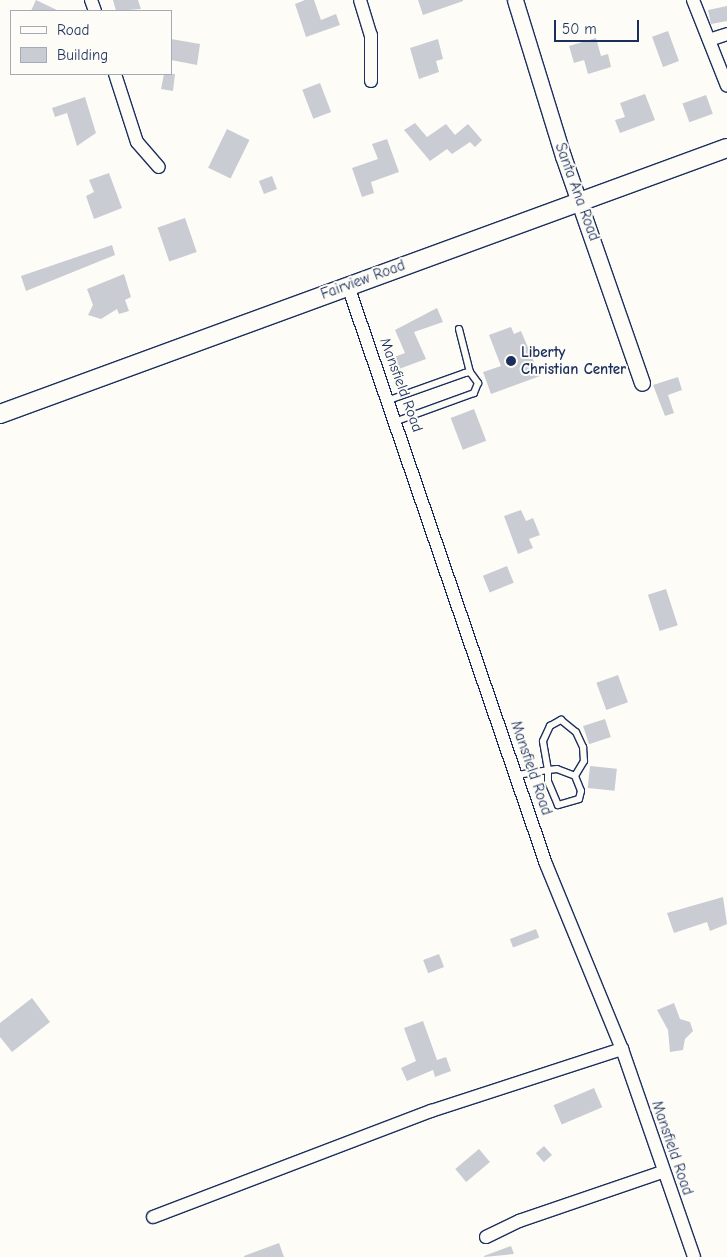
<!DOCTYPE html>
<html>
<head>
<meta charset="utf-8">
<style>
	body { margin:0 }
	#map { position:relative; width:727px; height:1257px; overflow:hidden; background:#fdfcf7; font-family:"Comic Neue",sans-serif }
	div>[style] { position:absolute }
	.building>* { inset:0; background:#c9ccd3; transform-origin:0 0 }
	.roads { filter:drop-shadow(1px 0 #1b2f5e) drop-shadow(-1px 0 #1b2f5e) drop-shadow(0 1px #1b2f5e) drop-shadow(0 -1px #1b2f5e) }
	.service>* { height:6px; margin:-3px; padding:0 3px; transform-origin:3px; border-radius:3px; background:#fdfcf7 }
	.minor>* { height:12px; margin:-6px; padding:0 6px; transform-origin:6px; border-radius:6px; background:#fdfcf7 }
	.tertiary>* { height:15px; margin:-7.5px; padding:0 7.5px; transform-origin:7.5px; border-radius:7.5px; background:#fdfcf7 }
	.secondary>* { height:18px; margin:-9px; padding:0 9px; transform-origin:9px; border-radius:9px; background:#fdfcf7 }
	.dots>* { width:14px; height:14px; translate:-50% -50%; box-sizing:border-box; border:2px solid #fdfcf7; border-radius:50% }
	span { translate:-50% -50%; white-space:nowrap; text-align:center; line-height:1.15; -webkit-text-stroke:4px #fdfcf7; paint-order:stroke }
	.street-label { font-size:15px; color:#1b2f5e }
	.poi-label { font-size:15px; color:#1b2f5e; font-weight:700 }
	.left { translate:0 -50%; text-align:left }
	.legend { position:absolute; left:10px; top:10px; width:162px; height:65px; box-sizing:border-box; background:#fdfcf7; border:1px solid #a3aaba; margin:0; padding:6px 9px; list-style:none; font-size:15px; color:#1b2f5e }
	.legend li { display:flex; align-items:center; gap:10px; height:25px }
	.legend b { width:25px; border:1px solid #a3aaba }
	.scale { position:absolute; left:554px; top:20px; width:85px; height:22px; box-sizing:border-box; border:2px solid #1b2f5e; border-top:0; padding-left:6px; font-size:15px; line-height:18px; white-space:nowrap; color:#1b2f5e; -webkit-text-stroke:4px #fdfcf7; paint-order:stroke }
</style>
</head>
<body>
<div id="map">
	<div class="building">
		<div style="clip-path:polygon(36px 0,59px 11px,31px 11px)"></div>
		<div style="clip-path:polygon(113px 0,138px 0,141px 9px,116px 11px)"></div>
		<div style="clip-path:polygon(305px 0,314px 0,321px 20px,336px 14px,340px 25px,306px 37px,295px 4px)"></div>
		<div style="clip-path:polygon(418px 0,463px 0,463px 1px,423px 15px)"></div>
		<div style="clip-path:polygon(727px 6px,727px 21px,711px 24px,708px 10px)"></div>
		<div style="left:668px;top:31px;width:32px;height:17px;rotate:70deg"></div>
		<div style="clip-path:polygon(596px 38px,601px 56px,608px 54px,611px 67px,588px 74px,584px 60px,574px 63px,569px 46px)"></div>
		<div style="clip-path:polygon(171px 39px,200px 44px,197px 65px,171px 60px)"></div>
		<div style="clip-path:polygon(438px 39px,443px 59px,436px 61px,439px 72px,419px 79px,410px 48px)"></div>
		<div style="clip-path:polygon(164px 74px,175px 74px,173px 91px,161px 89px)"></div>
		<div style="left:320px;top:83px;width:31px;height:19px;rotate:69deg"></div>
		<div style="clip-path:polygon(645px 94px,655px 120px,620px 133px,615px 120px,625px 117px,620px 103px)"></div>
		<div style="left:706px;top:95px;width:20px;height:25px;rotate:70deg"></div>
		<div style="clip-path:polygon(85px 97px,96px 133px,77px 146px,67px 113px,55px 117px,52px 108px)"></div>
		<div style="clip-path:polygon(415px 123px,427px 137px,446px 124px,455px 135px,468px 124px,482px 140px,475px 147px,470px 142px,452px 154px,447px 149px,430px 161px,404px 130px)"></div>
		<div style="left:227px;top:129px;width:25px;height:43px;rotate:26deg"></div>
		<div style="clip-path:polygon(387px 139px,399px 172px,371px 182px,374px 193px,362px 197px,352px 168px,378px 159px,372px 144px)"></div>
		<div style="clip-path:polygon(109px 173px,122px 208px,94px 219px,86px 196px,94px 192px,89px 180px)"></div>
		<div style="left:272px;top:176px;width:14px;height:14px;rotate:69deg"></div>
		<div style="left:185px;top:218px;width:36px;height:29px;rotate:71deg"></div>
		<div style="clip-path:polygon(112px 245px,115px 255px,26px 291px,21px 276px)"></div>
		<div style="clip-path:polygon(124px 274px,131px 297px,125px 300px,129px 311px,119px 314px,117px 309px,101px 319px,88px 315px,93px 305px,87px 289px)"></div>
		<div style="clip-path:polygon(437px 308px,443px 322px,414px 332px,426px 359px,399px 369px,394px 357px,405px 353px,395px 330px)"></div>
		<div style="clip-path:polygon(511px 327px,514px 334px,521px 331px,540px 376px,491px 394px,483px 372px,501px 366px,489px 335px)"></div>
		<div style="clip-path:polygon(678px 377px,682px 390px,668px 395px,674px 413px,665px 416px,653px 385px)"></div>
		<div style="left:474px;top:409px;width:34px;height:25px;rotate:69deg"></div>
		<div style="clip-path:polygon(521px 510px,526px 521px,533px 518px,540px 535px,529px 539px,533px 548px,518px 554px,504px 516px)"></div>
		<div style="left:507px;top:566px;width:18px;height:26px;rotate:68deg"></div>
		<div style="left:666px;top:589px;width:38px;height:19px;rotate:72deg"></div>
		<div style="left:618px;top:675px;width:29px;height:23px;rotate:70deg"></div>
		<div style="left:605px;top:719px;width:19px;height:23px;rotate:72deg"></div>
		<div style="left:590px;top:766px;width:27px;height:22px;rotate:6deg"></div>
		<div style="clip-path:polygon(723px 897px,727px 924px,710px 931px,707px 922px,674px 933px,667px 913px)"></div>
		<div style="left:536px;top:929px;width:9px;height:28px;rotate:69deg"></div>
		<div style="left:439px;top:954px;width:14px;height:17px;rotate:69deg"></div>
		<div style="clip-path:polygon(32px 998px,50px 1022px,12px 1052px,0 1037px,0 1023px)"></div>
		<div style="clip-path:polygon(674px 1003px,680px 1019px,690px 1022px,693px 1031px,685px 1039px,683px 1050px,670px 1052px,668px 1030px,657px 1010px)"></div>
		<div style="clip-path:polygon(423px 1021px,437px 1060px,446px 1057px,451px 1071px,435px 1077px,433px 1070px,407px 1081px,401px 1068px,416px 1061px,404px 1028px)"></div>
		<div style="left:594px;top:1088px;width:21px;height:44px;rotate:67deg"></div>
		<div style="left:544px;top:1146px;width:12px;height:11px;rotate:48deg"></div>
		<div style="left:479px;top:1149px;width:17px;height:31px;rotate:50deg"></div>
		<div style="clip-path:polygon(279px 1243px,284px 1257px,244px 1257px,244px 1256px)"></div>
		<div style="clip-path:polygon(511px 1246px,514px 1254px,484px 1257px,484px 1256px)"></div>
	</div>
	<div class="roads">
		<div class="service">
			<div style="left:459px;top:329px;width:44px;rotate:75.7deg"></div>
			<div style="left:389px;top:400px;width:81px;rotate:-19.6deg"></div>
			<div style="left:465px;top:373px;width:5px;rotate:-11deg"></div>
			<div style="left:470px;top:372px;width:14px;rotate:54deg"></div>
			<div style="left:478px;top:383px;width:11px;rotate:112deg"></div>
			<div style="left:474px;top:393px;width:82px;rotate:160deg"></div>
			<div style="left:517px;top:775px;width:31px;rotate:-9deg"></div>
			<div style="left:548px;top:770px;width:9px;rotate:-6deg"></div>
			<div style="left:557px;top:769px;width:19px;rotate:21deg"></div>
			<div style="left:575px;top:776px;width:16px;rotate:68deg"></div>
			<div style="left:581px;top:791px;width:8px;rotate:104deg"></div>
			<div style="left:579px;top:799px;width:22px;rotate:164deg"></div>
			<div style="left:558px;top:805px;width:25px;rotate:-113deg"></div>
			<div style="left:548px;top:782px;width:12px;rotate:-90deg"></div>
			<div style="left:548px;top:770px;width:29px;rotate:-100deg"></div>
			<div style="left:543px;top:741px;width:17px;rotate:-65deg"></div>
			<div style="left:550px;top:726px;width:13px;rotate:-29deg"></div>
			<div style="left:561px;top:720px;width:19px;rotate:39deg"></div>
			<div style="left:576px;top:732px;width:17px;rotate:65deg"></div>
			<div style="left:583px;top:747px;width:14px;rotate:86deg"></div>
			<div style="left:584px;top:761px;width:17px;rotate:121deg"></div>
		</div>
		<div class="minor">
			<div style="left:91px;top:0;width:12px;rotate:70deg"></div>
			<div style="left:360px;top:0;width:37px;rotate:73deg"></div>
			<div style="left:371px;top:35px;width:46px;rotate:90deg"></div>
			<div style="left:693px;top:0;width:92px;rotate:68.4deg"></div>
			<div style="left:709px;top:40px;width:19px;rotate:-18deg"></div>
			<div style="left:115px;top:74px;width:71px;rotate:72.1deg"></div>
			<div style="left:137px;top:142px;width:33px;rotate:49deg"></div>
			<div style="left:348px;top:286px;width:611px;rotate:71.09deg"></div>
			<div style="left:546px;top:864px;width:200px;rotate:67.7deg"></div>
			<div style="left:622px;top:1049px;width:220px;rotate:70.9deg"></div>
			<div style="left:153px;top:1217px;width:298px;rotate:-20.9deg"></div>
			<div style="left:431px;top:1111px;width:201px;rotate:-18deg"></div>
			<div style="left:486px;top:1237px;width:37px;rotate:-26deg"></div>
			<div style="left:519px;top:1221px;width:151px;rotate:-18.9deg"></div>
		</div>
		<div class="tertiary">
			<div style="left:515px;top:0;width:163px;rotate:72.9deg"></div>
			<div style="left:563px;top:156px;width:240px;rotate:70.8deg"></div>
		</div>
		<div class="secondary">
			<div style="left:0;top:414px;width:774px;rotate:-20.1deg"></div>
		</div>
	</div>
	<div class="dots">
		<div style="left:511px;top:361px;background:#1b2f5e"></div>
	</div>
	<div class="street-label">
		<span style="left:577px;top:192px;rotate:70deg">Santa Ana Road</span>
		<span style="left:363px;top:280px;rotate:-20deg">Fairview Road</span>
		<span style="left:401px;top:385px;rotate:70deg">Mansfield Road</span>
		<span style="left:531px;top:768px;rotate:71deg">Mansfield Road</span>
		<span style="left:672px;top:1148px;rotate:71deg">Mansfield Road</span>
	</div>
	<div class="poi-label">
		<span class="left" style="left:521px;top:361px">Liberty<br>Christian Center</span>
	</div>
	<ul class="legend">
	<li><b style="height:6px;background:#fdfcf7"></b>Road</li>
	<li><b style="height:14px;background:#c9ccd3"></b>Building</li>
	</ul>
	<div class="scale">50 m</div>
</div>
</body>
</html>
